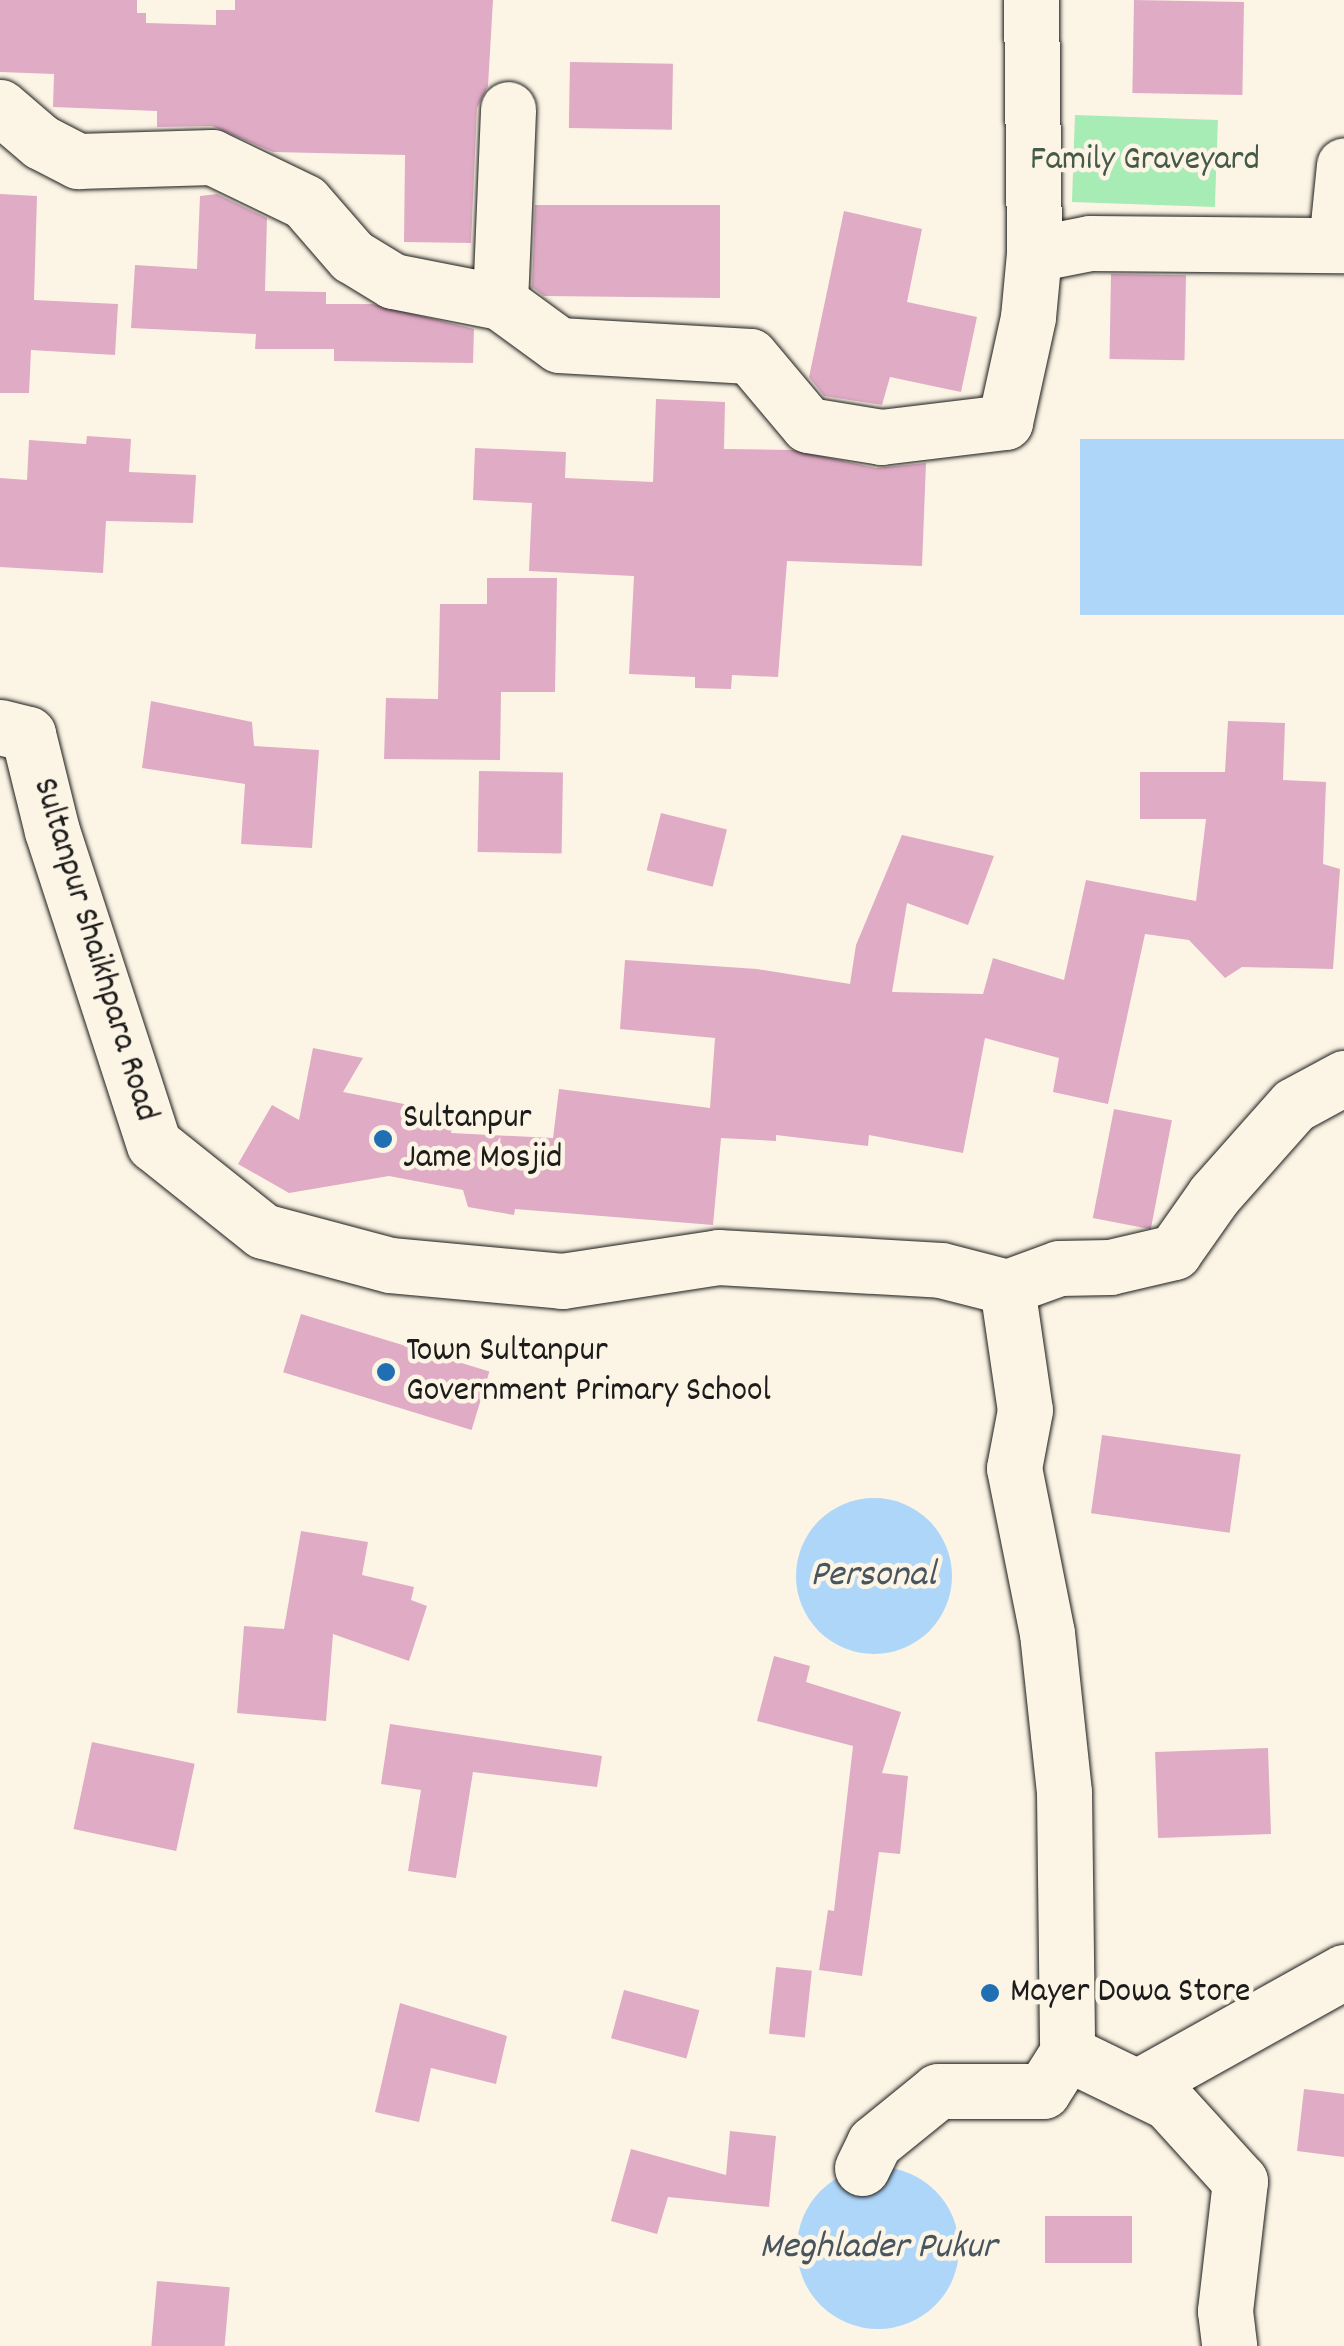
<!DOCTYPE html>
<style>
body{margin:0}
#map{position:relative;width:1344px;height:2346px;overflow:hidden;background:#fcf5e5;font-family:Dekko,sans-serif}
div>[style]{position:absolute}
.green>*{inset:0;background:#a7ebb5;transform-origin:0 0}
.water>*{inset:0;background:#add6f8;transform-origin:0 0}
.round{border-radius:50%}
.building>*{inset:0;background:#e0abc5;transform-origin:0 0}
.roads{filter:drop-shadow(0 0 2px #1c1c1c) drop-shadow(0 0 2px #1c1c1c)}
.secondary>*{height:55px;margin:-27.5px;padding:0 27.5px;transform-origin:27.5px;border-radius:27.5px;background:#fcf5e5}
.dots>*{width:28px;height:28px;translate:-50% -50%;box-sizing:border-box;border:5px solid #fcf5e5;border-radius:50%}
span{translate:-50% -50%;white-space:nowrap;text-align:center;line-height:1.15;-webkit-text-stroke:9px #fcf5e5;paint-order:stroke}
.park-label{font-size:35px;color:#465a4a}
.street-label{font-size:35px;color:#1c1c1c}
.poi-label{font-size:35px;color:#1c1c1c}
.left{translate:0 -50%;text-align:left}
.water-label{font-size:38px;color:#48545e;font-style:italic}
</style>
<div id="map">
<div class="green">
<div style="left:1075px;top:115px;width:143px;height:87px;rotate:2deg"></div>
</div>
<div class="water">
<div style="left:1344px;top:439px;width:176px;height:264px;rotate:90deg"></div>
<div class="round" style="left:796px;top:1498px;width:156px;height:156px"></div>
<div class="round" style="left:797px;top:2167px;width:162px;height:162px"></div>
</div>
<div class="building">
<div style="clip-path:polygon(0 0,137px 0,137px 13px,146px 13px,146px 23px,216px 25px,216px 10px,235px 10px,235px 0,493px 0,488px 86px,477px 108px,471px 243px,404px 242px,405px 155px,273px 152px,212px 126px,157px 127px,157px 111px,53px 107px,54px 74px,0 72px)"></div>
<div style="left:1134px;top:0;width:110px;height:93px;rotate:1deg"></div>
<div style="left:570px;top:62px;width:103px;height:66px;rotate:1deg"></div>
<div style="clip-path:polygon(0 194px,37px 196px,34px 300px,118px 304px,115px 355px,31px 350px,29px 393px,0 393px)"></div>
<div style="clip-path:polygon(217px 194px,267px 218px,265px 291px,326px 292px,326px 304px,372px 304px,474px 329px,473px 363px,334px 361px,334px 349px,255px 349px,256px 334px,131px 328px,135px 265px,197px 269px,200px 196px)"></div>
<div style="clip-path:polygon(535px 205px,720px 205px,720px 298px,544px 296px,532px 287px)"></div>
<div style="clip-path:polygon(844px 211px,922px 229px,907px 302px,977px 317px,961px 392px,890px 377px,882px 405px,824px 396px,809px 377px)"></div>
<div style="left:1111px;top:274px;width:75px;height:85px;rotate:1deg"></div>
<div style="clip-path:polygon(656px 399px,725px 402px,724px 449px,793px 450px,876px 468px,926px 463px,922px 566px,787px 561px,778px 677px,732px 675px,731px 689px,695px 688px,695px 677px,629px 674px,634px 576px,529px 571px,532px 503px,473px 500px,475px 448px,566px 452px,565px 478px,653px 482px)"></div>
<div style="clip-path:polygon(87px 436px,131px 439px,129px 472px,196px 475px,193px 523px,106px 521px,103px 573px,0 567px,0 478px,27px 480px,29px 440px,86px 444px)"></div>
<div style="clip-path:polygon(487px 578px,557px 578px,555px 692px,501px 692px,500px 760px,384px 759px,386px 698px,438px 699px,440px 604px,487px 604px)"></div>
<div style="clip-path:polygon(151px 701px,252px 722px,254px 746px,319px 750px,312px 848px,241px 844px,245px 784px,142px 768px)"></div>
<div style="clip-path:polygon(1228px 721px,1285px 723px,1283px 780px,1326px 782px,1323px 864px,1340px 869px,1333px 969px,1242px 967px,1225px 978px,1189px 940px,1145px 934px,1108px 1104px,1053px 1092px,1059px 1058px,985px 1038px,963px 1153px,869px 1135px,868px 1146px,776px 1135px,776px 1141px,721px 1138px,713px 1225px,515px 1209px,514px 1215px,468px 1207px,463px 1190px,389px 1176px,289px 1193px,238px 1164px,272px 1105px,299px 1120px,313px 1048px,363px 1058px,343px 1092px,455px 1114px,451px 1133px,553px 1138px,559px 1089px,710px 1108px,715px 1038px,620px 1029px,625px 960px,757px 969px,850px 984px,856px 945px,902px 835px,994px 856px,968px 925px,907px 903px,892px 992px,983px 994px,993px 958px,1064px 980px,1086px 880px,1196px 901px,1206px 819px,1140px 819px,1140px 772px,1225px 772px)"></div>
<div style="left:479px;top:771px;width:84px;height:81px;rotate:1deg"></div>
<div style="left:661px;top:813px;width:68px;height:59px;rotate:14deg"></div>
<div style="left:1114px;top:1109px;width:59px;height:111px;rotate:11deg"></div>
<div style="left:301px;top:1314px;width:197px;height:61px;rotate:17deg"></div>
<div style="left:1102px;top:1435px;width:140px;height:79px;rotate:8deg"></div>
<div style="clip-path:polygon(301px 1531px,368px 1542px,362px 1575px,414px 1587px,411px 1600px,427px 1606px,409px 1661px,333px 1634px,326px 1721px,237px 1713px,244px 1626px,284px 1629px)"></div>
<div style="clip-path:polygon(774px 1656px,810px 1666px,806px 1682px,901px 1712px,882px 1773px,908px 1776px,900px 1854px,879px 1852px,862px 1976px,819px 1970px,828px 1910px,834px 1911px,853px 1746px,757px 1721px)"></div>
<div style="clip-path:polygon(390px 1724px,602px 1756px,597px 1787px,473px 1772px,456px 1878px,408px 1871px,421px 1790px,381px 1784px)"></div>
<div style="left:92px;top:1742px;width:105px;height:89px;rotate:12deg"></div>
<div style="left:1268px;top:1748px;width:86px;height:113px;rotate:88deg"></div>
<div style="left:776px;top:1967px;width:36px;height:67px;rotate:6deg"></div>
<div style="left:624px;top:1990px;width:78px;height:50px;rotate:15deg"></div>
<div style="clip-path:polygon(400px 2003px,507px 2036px,496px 2084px,431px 2068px,419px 2122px,375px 2112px)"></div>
<div style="clip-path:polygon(1304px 2089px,1344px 2094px,1344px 2157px,1297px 2151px)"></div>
<div style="clip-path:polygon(730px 2131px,776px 2136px,769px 2207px,668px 2197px,657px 2234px,611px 2221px,631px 2149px,726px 2175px)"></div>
<div style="left:1045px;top:2216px;width:87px;height:47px"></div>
<div style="left:157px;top:2281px;width:73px;height:65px;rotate:5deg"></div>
</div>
<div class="roads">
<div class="secondary">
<div style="left:1031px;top:0;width:254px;rotate:89.3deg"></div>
<div style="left:0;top:107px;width:54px;rotate:40.5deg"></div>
<div style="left:41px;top:142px;width:42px;rotate:27.2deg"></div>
<div style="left:78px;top:161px;width:134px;rotate:-1.7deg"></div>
<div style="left:212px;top:157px;width:103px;rotate:25.8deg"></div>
<div style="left:305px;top:202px;width:72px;rotate:49deg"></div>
<div style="left:352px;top:256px;width:48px;rotate:31.4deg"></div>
<div style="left:393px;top:281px;width:109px;rotate:11.1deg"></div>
<div style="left:500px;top:302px;width:73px;rotate:36.1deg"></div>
<div style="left:559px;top:345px;width:191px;rotate:3.3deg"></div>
<div style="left:750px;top:356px;width:90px;rotate:50deg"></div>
<div style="left:808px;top:425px;width:74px;rotate:9.3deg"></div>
<div style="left:881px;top:437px;width:125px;rotate:-6.9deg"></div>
<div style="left:1005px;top:422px;width:107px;rotate:-77.6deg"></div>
<div style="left:1028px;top:317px;width:63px;rotate:-84.6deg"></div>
<div style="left:1034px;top:254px;width:57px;rotate:-11.1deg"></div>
<div style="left:1090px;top:243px;width:254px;rotate:0.5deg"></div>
<div style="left:1336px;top:244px;width:79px;rotate:-84.2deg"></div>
<div style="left:500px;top:302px;width:193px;rotate:-87.6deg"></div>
<div style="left:0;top:727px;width:29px;rotate:14deg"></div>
<div style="left:28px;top:734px;width:100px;rotate:76.1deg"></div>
<div style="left:52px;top:831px;width:329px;rotate:72deg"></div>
<div style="left:154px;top:1144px;width:139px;rotate:38.6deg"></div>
<div style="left:263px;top:1231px;width:131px;rotate:15deg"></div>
<div style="left:390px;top:1265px;width:173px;rotate:5.3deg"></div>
<div style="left:562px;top:1281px;width:158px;rotate:-8.7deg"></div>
<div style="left:718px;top:1257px;width:223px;rotate:3.3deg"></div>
<div style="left:941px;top:1270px;width:68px;rotate:14.4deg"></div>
<div style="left:1007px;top:1287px;width:124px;rotate:81.7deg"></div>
<div style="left:1025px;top:1410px;width:59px;rotate:100.7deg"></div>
<div style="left:1014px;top:1468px;width:168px;rotate:78.7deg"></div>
<div style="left:1047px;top:1633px;width:161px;rotate:83.9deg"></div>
<div style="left:1064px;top:1793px;width:260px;rotate:89.3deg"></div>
<div style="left:1067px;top:2053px;width:112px;rotate:25.9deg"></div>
<div style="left:1168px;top:2102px;width:107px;rotate:47.7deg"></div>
<div style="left:1240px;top:2181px;width:131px;rotate:96.6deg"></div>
<div style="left:1225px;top:2311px;width:35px;rotate:83deg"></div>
<div style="left:1007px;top:1287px;width:55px;rotate:-20.1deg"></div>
<div style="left:1059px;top:1268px;width:51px;rotate:-1.1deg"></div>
<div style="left:1110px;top:1267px;width:66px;rotate:-13.2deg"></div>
<div style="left:1174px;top:1252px;width:70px;rotate:-54.9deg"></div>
<div style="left:1214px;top:1195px;width:120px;rotate:-48.4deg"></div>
<div style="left:1294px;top:1105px;width:57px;rotate:-28.4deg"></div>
<div style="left:1137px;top:2087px;width:237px;rotate:-29.1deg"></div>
<div style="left:862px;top:2168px;width:28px;rotate:-64deg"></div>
<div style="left:874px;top:2143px;width:82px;rotate:-39.1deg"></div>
<div style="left:938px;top:2091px;width:105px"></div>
<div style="left:1043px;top:2091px;width:45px;rotate:-57.7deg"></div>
</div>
</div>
<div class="dots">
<div style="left:383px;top:1139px;background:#1f6fb2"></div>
<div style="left:386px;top:1372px;background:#1f6fb2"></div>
<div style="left:990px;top:1993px;background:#1f6fb2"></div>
</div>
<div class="park-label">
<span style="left:1145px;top:161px">Family Graveyard</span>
</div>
<div class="street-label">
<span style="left:94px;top:950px;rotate:73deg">Sultanpur Shaikhpara Road</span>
</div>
<div class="poi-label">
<span class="left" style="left:403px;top:1139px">Sultanpur<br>Jame Mosjid</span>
<span class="left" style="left:406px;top:1372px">Town Sultanpur<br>Government Primary School</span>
<span class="left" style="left:1010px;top:1993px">Mayer Dowa Store</span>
</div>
<div class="water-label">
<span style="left:873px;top:1577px">Personal</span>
<span style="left:878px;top:2249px">Meghlader Pukur</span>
</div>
</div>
